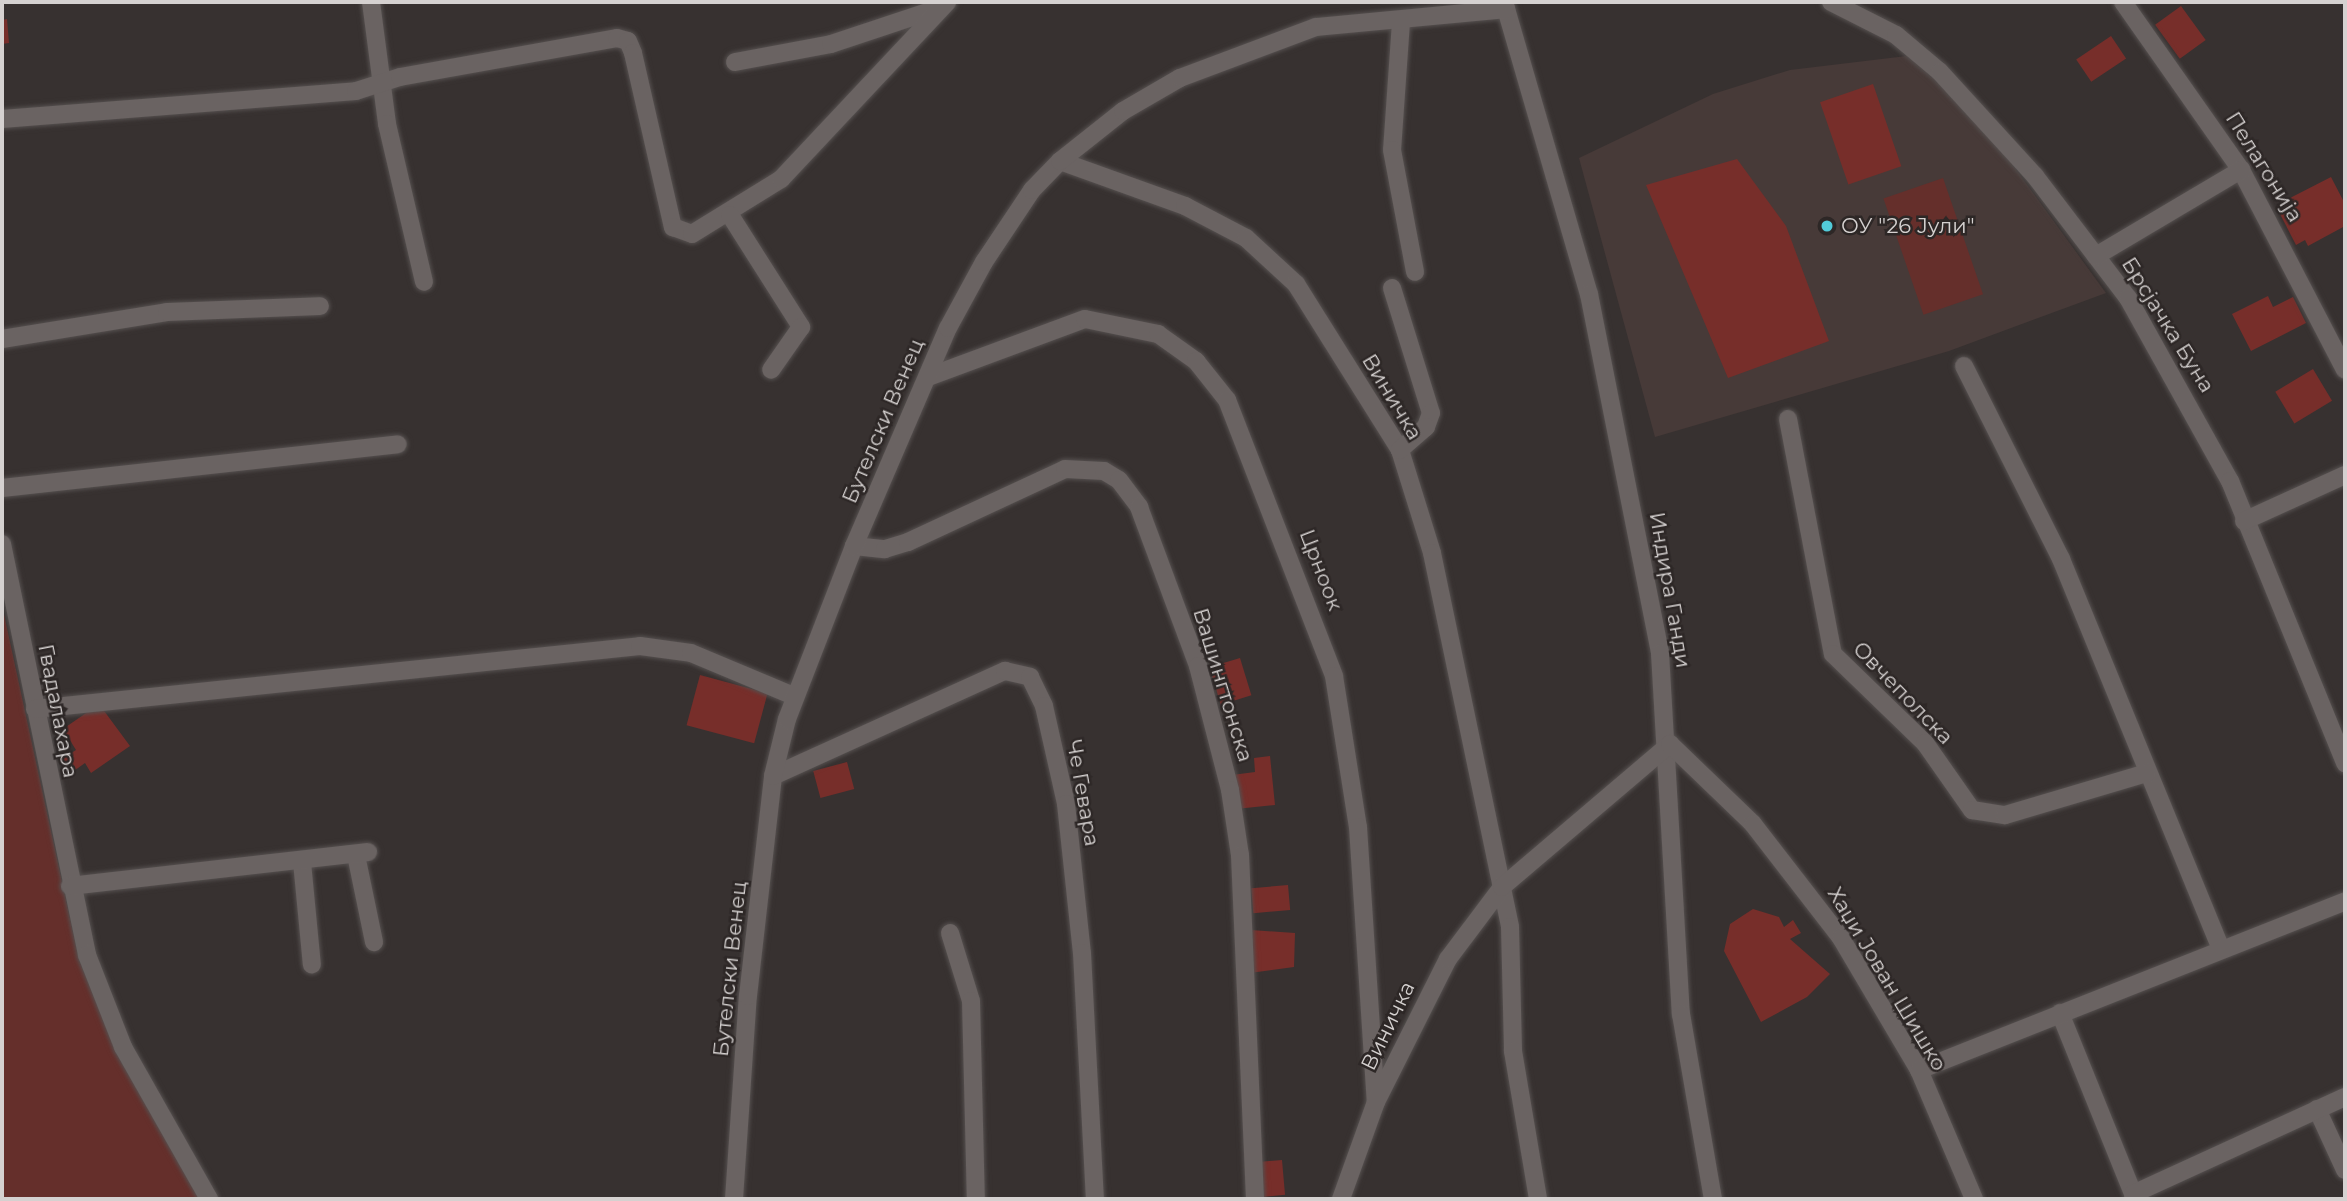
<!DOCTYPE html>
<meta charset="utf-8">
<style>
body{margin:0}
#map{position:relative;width:2347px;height:1201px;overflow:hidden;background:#373130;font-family:Montserrat,sans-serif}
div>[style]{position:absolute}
.built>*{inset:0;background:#473a38}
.green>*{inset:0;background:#652f2b;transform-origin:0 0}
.building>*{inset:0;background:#772e2a;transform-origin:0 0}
.roads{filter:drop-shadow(0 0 2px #55504f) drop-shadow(0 0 2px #55504f)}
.minor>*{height:18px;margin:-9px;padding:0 9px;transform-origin:9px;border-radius:9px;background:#6a6362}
.dots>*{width:19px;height:19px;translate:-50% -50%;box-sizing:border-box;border:4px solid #2d2726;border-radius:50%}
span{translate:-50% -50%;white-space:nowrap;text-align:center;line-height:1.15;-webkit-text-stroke:5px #2d2726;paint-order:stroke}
.street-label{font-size:21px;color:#d5d1d0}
.poi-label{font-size:21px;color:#d5d1d0}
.left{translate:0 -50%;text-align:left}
.frame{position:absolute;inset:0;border:4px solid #d5d1d0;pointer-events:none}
</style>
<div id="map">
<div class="built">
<div style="clip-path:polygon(1915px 55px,2001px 149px,2106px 293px,1949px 351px,1655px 437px,1579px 158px,1713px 94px,1790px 70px)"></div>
</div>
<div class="green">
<div style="left:1943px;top:178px;width:123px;height:63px;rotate:71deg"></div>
<div style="clip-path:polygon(2px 605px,79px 960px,120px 1060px,203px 1199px,2px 1199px)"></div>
</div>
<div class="building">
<div style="left:2181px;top:6px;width:42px;height:32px;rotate:54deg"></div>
<div style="clip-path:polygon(7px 19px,9px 43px,2px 44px,2px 20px)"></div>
<div style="left:2111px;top:36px;width:27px;height:42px;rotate:56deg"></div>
<div style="left:1873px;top:84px;width:87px;height:56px;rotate:71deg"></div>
<div style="clip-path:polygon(1737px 159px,1786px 226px,1829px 341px,1728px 378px,1646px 185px)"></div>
<div style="clip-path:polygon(2331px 177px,2345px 204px,2345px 226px,2308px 246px,2305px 240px,2296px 245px,2280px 214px,2294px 206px,2290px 198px)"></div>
<div style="clip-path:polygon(2268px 296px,2273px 307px,2293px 297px,2306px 323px,2251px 351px,2232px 314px)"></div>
<div style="left:2313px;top:369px;width:37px;height:44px;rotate:59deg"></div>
<div style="left:1240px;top:658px;width:39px;height:32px;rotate:73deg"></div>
<div style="left:700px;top:675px;width:70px;height:52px;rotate:15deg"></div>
<div style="clip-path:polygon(99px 704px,130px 746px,91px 773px,85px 763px,71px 773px,62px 759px,76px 750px,63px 729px)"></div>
<div style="clip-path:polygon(1270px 756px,1275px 805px,1236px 809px,1232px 775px,1255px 772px,1254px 758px)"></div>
<div style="left:847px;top:762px;width:28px;height:35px;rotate:75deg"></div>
<div style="left:1288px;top:885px;width:25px;height:37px;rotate:85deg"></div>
<div style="clip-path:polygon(1753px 909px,1779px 917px,1784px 927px,1793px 920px,1801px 933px,1790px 939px,1830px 974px,1807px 997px,1761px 1022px,1724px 951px,1730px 924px)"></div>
<div style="clip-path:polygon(1251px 930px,1295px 933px,1294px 967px,1250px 973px)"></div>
<div style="left:1282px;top:1160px;width:35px;height:21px;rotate:85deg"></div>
</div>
<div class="roads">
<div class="minor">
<div style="left:371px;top:2px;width:123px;rotate:82.5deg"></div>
<div style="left:387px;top:124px;width:162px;rotate:76.8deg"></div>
<div style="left:1504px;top:2px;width:304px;rotate:73.8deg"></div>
<div style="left:1589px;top:294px;width:366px;rotate:78.8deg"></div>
<div style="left:1660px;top:653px;width:362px;rotate:86.7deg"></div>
<div style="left:1681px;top:1014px;width:188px;rotate:80.2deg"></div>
<div style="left:1831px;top:2px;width:73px;rotate:26.9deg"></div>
<div style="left:1896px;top:35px;width:57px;rotate:40.1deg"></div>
<div style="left:1940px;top:72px;width:141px;rotate:47.6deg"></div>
<div style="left:2035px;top:176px;width:153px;rotate:52.7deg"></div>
<div style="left:2128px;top:298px;width:210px;rotate:60.9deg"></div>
<div style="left:2230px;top:481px;width:305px;rotate:67.8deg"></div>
<div style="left:2123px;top:2px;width:205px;rotate:54.9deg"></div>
<div style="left:2241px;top:170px;width:225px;rotate:62.5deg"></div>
<div style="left:1401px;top:22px;width:128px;rotate:94deg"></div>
<div style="left:1392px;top:150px;width:124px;rotate:79.3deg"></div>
<div style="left:735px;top:62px;width:98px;rotate:-10.6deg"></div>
<div style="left:831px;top:44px;width:111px;rotate:-18.4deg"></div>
<div style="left:2px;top:119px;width:355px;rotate:-4.5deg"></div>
<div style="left:356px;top:91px;width:46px;rotate:-17.7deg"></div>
<div style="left:400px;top:77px;width:220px;rotate:-10.2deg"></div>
<div style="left:617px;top:38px;width:11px;rotate:15deg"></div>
<div style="left:628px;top:41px;width:13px;rotate:67deg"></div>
<div style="left:633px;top:53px;width:179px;rotate:77.1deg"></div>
<div style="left:673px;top:227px;width:20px;rotate:20deg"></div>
<div style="left:692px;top:234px;width:105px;rotate:-31.7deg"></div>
<div style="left:781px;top:179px;width:243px;rotate:-46.8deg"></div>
<div style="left:1060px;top:161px;width:133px;rotate:19.8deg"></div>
<div style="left:1185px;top:206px;width:69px;rotate:27.7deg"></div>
<div style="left:1246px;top:238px;width:68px;rotate:42.6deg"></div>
<div style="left:1296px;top:284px;width:196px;rotate:57.9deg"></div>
<div style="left:1400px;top:450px;width:108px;rotate:72.7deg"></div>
<div style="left:1432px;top:553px;width:382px;rotate:78.2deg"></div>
<div style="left:1510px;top:927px;width:124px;rotate:88.6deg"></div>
<div style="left:1513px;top:1051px;width:150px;rotate:80.4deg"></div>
<div style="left:730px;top:215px;width:133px;rotate:57.6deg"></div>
<div style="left:801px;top:327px;width:52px;rotate:124.9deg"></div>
<div style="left:2096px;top:256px;width:169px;rotate:-30.7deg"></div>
<div style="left:1392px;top:288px;width:131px;rotate:72.7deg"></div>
<div style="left:1431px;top:413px;width:15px;rotate:110deg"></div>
<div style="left:1426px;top:427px;width:35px;rotate:139deg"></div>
<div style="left:2px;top:339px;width:167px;rotate:-9.3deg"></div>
<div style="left:167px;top:312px;width:153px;rotate:-2.2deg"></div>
<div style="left:1964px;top:366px;width:216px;rotate:63.3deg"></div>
<div style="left:2061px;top:559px;width:422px;rotate:67.7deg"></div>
<div style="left:928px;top:377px;width:167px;rotate:-20.3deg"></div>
<div style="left:1085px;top:319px;width:75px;rotate:11.6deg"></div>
<div style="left:1158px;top:334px;width:47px;rotate:35.4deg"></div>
<div style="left:1196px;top:361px;width:50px;rotate:51.5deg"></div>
<div style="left:1227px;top:400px;width:296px;rotate:68.8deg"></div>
<div style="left:1334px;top:676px;width:153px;rotate:81deg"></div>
<div style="left:1358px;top:827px;width:276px;rotate:86.3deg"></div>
<div style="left:1788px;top:419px;width:239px;rotate:79.2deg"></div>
<div style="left:1833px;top:654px;width:128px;rotate:44.1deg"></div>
<div style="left:1925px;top:743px;width:82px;rotate:55deg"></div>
<div style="left:1972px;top:810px;width:33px;rotate:9deg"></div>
<div style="left:2005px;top:815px;width:148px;rotate:-16.5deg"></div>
<div style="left:2px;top:488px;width:398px;rotate:-6.3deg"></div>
<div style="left:2244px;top:521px;width:111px;rotate:-24.5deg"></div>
<div style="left:2px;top:544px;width:420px;rotate:78.3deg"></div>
<div style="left:87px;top:955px;width:99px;rotate:68.6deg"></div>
<div style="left:123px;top:1047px;width:175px;rotate:60.5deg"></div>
<div style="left:854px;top:546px;width:31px;rotate:6deg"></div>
<div style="left:885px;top:549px;width:24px;rotate:-17deg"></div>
<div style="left:908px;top:542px;width:173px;rotate:-24.9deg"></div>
<div style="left:1065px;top:469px;width:39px;rotate:3deg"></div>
<div style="left:1104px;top:471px;width:17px;rotate:31deg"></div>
<div style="left:1119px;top:480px;width:34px;rotate:53deg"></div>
<div style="left:1139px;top:507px;width:170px;rotate:69.6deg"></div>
<div style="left:1198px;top:666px;width:128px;rotate:75.5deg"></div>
<div style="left:1230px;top:790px;width:66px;rotate:81.3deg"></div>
<div style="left:1240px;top:855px;width:344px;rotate:87.5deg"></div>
<div style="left:35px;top:709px;width:608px;rotate:-5.94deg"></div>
<div style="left:640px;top:646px;width:51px;rotate:7.8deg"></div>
<div style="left:691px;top:653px;width:112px;rotate:22.7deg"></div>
<div style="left:773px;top:776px;width:255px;rotate:-24.4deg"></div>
<div style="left:1005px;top:671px;width:26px;rotate:13deg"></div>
<div style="left:1030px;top:677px;width:32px;rotate:64deg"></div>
<div style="left:1044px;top:706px;width:100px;rotate:77.3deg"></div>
<div style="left:1066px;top:804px;width:150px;rotate:83.9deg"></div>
<div style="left:1082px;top:953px;width:246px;rotate:87deg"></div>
<div style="left:356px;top:855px;width:89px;rotate:78.3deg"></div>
<div style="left:302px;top:862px;width:103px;rotate:84.5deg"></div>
<div style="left:70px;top:886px;width:300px;rotate:-6.5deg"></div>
<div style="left:950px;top:933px;width:71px;rotate:72.8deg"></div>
<div style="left:971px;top:1001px;width:198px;rotate:88.6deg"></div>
<div style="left:2060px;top:1013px;width:201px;rotate:68deg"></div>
<div style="left:1919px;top:1070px;width:458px;rotate:-21.6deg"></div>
<div style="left:2317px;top:1109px;width:67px;rotate:65.3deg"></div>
<div style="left:2133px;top:1194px;width:233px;rotate:-24.6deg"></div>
<div style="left:734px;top:1199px;width:203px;rotate:-86.1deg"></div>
<div style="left:748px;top:996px;width:221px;rotate:-83.5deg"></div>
<div style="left:773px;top:776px;width:59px;rotate:-76.2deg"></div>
<div style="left:787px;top:719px;width:186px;rotate:-68.8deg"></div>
<div style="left:854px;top:546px;width:237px;rotate:-66.7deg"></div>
<div style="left:948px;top:328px;width:75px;rotate:-61.4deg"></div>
<div style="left:984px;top:262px;width:87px;rotate:-56.3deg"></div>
<div style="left:1032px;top:190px;width:40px;rotate:-46deg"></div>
<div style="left:1060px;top:161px;width:80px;rotate:-38.4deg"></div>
<div style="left:1123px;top:111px;width:66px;rotate:-30.1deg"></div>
<div style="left:1180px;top:78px;width:145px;rotate:-20.6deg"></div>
<div style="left:1316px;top:27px;width:191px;rotate:-5.4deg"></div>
<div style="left:1341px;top:1199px;width:103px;rotate:-70.2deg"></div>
<div style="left:1376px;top:1102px;width:160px;rotate:-63.3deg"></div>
<div style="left:1448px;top:959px;width:90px;rotate:-53.1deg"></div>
<div style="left:1502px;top:887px;width:221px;rotate:-40.4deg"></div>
<div style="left:1670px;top:744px;width:115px;rotate:43.9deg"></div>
<div style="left:1753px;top:824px;width:144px;rotate:52.3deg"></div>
<div style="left:1841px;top:938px;width:153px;rotate:59.4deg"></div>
<div style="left:1919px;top:1070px;width:140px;rotate:66.9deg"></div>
</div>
</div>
<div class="dots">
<div style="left:1827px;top:226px;background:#52cbd9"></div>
</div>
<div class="street-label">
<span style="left:2264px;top:167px;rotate:58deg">Пелагонија</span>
<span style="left:2168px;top:325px;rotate:58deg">Брсјачка Буна</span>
<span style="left:1392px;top:397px;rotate:59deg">Виничка</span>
<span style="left:883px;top:421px;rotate:-67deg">Бутелски Венец</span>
<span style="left:1321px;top:570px;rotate:69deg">Црноок</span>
<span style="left:1670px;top:590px;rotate:80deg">Индира Ганди</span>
<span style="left:1223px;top:685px;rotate:73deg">Вашингтонска</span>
<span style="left:1903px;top:693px;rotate:46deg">Овчеполска</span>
<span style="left:58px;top:711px;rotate:79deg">Гвадалахара</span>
<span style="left:1083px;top:793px;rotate:80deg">Че Гевара</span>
<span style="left:730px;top:969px;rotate:-84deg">Бутелски Венец</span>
<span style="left:1887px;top:979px;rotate:59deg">Хаџи Јован Шишко</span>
<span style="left:1388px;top:1026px;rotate:-64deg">Виничка</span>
</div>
<div class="poi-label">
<span class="left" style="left:1841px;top:226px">ОУ "26 Јули"</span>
</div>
<div class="frame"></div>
</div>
